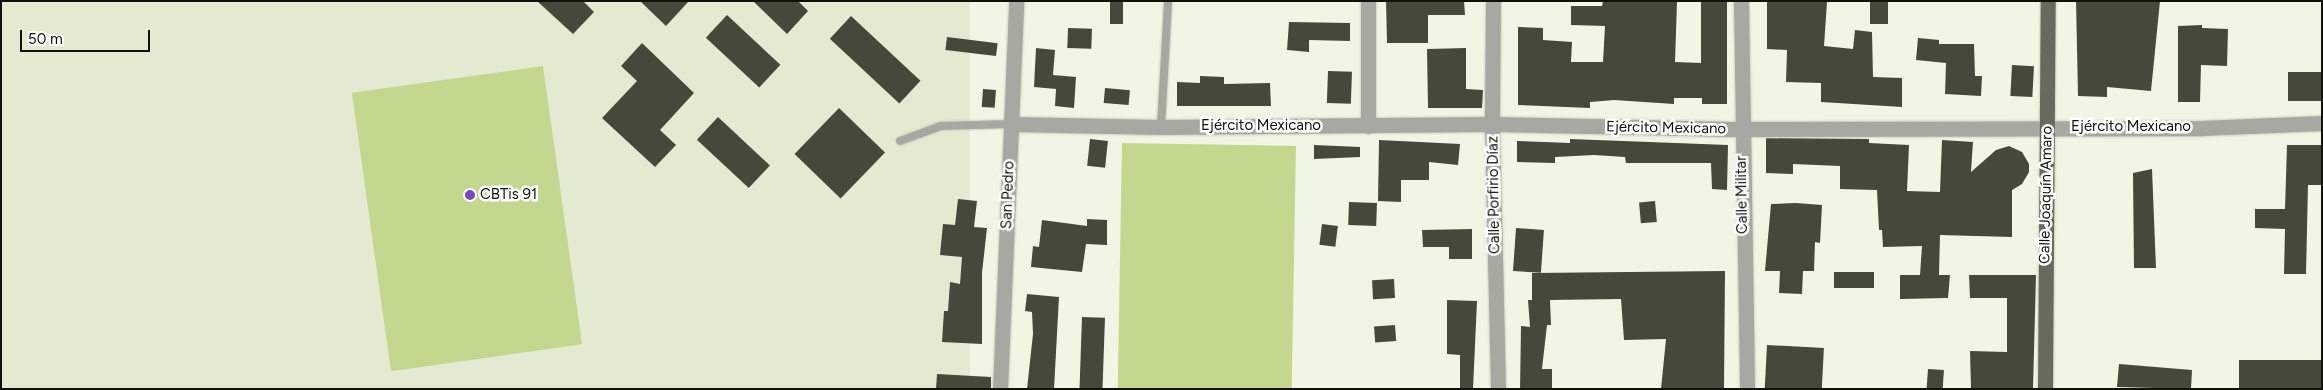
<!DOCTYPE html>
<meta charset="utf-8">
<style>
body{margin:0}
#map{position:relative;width:2323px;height:390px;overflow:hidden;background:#f1f6e4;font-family:Figtree,sans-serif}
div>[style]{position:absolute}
.built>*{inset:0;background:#e3ead1;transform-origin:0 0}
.green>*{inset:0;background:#c4d78f;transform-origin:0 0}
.building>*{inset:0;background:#45493b;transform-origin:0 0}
.roads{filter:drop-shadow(0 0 1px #cdd1c1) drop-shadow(0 0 1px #cdd1c1)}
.service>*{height:8px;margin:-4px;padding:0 4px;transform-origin:4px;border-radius:4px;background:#a6a8a1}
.minor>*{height:15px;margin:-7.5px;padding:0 7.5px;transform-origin:7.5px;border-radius:7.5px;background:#a6a8a1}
.primary>*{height:15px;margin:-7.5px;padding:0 7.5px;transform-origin:7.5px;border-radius:7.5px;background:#676b5e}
.dots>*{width:14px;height:14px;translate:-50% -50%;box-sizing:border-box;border:2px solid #fff;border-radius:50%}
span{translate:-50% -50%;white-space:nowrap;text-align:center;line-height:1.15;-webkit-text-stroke:5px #fff;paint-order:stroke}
.street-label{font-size:15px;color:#0f110b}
.poi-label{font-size:15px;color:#0f110b}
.left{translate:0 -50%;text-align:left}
.frame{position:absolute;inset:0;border:2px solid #0f110b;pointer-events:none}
.scale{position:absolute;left:20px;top:30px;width:130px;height:22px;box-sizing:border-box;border:2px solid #0f110b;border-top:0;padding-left:6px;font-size:15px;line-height:18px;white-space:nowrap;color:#0f110b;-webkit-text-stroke:4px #fff;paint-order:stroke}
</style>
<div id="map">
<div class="built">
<div style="left:1px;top:1px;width:969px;height:388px"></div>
</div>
<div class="green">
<div style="left:543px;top:66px;width:281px;height:193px;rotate:82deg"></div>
<div style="left:1122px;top:143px;width:174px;height:246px;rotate:1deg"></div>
</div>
<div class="building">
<div style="clip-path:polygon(537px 1px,583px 1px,594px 12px,573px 34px)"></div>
<div style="clip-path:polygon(640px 1px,689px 1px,666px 26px)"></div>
<div style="clip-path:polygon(753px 1px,798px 1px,808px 11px,787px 34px)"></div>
<div style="left:1110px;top:1px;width:13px;height:23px"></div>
<div style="clip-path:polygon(1386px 1px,1464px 1px,1465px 15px,1428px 15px,1428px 43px,1387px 43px)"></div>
<div style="clip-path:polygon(1603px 1px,1677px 2px,1675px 62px,1701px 63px,1701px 1px,1727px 1px,1727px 104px,1702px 104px,1702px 98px,1674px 98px,1674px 104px,1614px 100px,1590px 102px,1590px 108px,1518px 105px,1518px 27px,1543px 28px,1543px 40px,1572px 42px,1571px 62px,1603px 62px,1605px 26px,1571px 25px,1571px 6px,1602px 6px)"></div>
<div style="clip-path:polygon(1813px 1px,1827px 2px,1824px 46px,1853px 49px,1855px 30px,1872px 32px,1873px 77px,1902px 78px,1902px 107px,1821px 102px,1821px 83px,1786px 82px,1787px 50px,1767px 49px,1767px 2px)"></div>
<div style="left:1888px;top:1px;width:23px;height:18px;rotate:90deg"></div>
<div style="clip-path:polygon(2076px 1px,2160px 1px,2151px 91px,2107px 87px,2107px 97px,2078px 96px)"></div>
<div style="left:727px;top:15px;width:73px;height:31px;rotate:43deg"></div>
<div style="left:851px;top:16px;width:95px;height:31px;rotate:43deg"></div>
<div style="clip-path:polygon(1289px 22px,1350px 23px,1350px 41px,1309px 40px,1309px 52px,1287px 50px)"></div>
<div style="clip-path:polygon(2202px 25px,2202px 28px,2228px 29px,2227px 66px,2201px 65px,2200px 102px,2178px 102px,2178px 26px)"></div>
<div style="left:1068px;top:28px;width:24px;height:20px;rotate:2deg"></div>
<div style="left:947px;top:37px;width:51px;height:13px;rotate:7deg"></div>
<div style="clip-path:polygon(1918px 38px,1939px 40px,1939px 44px,1974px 44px,1975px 76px,1982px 76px,1981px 96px,1945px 94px,1946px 63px,1916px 60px)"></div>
<div style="clip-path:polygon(642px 43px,694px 93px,660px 130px,676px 145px,655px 167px,602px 118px,637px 81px,621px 66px)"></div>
<div style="clip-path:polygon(1036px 48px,1055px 50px,1053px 75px,1076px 77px,1074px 108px,1055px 106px,1056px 89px,1034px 87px)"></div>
<div style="clip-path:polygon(1466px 48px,1466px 89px,1483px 90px,1482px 108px,1428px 108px,1427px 49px)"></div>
<div style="left:2012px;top:65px;width:22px;height:31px;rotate:3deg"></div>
<div style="left:1328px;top:71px;width:24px;height:32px;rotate:2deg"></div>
<div style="left:2288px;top:72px;width:34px;height:29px"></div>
<div style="clip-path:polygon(1200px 76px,1224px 77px,1224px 84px,1270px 83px,1271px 106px,1177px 106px,1177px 82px,1200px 83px)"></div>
<div style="left:1105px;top:88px;width:25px;height:15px;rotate:5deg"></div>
<div style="left:983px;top:89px;width:13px;height:18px;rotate:4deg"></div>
<div style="left:839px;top:108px;width:64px;height:64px;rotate:44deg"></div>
<div style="left:718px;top:117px;width:71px;height:31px;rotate:43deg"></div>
<div style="clip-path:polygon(1766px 138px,1869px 139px,1869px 143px,1909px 145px,1907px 191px,1940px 192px,1942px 140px,1973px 142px,1971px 172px,1996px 150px,2009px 146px,2022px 152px,2029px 164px,2029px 172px,2022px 184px,2012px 190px,2012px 237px,1940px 235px,1939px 275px,1950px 275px,1948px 298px,1900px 299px,1900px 275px,1920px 275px,1922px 246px,1883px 247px,1882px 230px,1879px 230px,1877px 190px,1840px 189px,1840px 166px,1793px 164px,1793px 174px,1766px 173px)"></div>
<div style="left:1090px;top:139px;width:18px;height:27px;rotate:6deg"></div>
<div style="clip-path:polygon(1570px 139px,1728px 145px,1727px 190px,1712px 189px,1711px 163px,1626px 163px,1625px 157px,1594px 155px,1555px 157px,1555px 163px,1517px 162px,1517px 141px,1570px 143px)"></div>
<div style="clip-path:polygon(1379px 140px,1460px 144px,1458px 165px,1429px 162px,1429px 180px,1401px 180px,1401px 202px,1378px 201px)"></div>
<div style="clip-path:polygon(1314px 145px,1360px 147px,1360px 157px,1314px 159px)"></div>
<div style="clip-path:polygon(2287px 145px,2322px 145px,2322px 185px,2308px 185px,2306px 274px,2284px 274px,2285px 229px,2255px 228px,2255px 209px,2285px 209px)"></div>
<div style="clip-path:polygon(2152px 169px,2156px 268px,2134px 268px,2133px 173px)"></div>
<div style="clip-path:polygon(958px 199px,977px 201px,974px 227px,987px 228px,982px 273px,982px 344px,942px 342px,944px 311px,948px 311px,950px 282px,960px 284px,962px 257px,940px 255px,943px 224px,955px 225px)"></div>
<div style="left:1655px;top:201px;width:21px;height:16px;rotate:85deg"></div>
<div style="left:1349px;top:202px;width:28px;height:23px;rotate:2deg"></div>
<div style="clip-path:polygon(1796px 203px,1822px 205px,1820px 243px,1815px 242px,1814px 271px,1803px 271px,1802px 294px,1779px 293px,1780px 271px,1765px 271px,1771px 204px)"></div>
<div style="clip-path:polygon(1087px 219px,1107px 220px,1107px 245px,1086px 244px,1082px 272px,1031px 267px,1033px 246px,1039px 247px,1042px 220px,1087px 226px)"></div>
<div style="left:1322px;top:224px;width:16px;height:21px;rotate:7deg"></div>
<div style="left:1516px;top:228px;width:28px;height:43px;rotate:4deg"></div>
<div style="clip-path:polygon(1472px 229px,1472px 259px,1449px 259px,1449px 247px,1423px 247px,1422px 230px)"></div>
<div style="clip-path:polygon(1725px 271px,1724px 389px,1661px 389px,1666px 339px,1624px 340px,1621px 299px,1550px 300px,1551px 325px,1547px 325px,1542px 369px,1552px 369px,1552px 389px,1520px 389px,1521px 326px,1530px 327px,1528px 300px,1532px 300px,1532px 273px)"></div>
<div style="left:1874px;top:272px;width:16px;height:40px;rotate:90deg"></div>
<div style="clip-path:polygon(1969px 275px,2036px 275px,2033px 389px,1971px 389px,1970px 351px,2007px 352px,2007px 298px,1970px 298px)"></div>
<div style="left:1394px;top:279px;width:19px;height:22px;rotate:87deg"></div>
<div style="clip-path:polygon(1027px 294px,1059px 297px,1054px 389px,1027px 389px,1033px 334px,1032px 312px,1025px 311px)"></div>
<div style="clip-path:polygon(1447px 300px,1477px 301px,1473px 389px,1460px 389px,1460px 355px,1447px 354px)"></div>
<div style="left:1082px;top:317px;width:23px;height:72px;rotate:2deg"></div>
<div style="left:1395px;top:325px;width:16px;height:21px;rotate:86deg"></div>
<div style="left:1767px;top:345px;width:57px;height:44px;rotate:3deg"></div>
<div style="left:2239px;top:360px;width:83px;height:29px"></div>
<div style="clip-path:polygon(2119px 364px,2192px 370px,2191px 389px,2117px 387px)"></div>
<div style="left:1928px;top:369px;width:16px;height:20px;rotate:4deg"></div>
<div style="clip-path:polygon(937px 374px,991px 377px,991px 389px,936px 389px)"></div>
</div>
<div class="roads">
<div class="service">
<div style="left:1161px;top:127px;width:126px;rotate:-86.8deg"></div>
<div style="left:900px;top:141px;width:44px;rotate:-20.1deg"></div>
<div style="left:941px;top:126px;width:70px;rotate:-1.6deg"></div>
</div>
<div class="minor">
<div style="left:1368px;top:1px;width:125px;rotate:90deg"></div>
<div style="left:1493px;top:1px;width:123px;rotate:90.5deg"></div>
<div style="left:1492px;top:124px;width:265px;rotate:88.7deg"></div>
<div style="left:1741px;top:1px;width:388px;rotate:89.1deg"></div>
<div style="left:1011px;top:124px;width:150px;rotate:1.1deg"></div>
<div style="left:1161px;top:127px;width:331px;rotate:-0.5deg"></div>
<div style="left:1492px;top:124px;width:249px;rotate:1.2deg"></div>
<div style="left:1741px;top:129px;width:460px;rotate:-0.1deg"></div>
<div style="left:2201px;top:128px;width:121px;rotate:-2.4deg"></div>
<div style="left:1000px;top:389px;width:388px;rotate:-87.6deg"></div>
</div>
<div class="primary">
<div style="left:2045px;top:389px;width:388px;rotate:-89.6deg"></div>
</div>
</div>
<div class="dots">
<div style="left:470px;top:195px;background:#7b48bf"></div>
</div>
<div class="street-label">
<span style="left:1261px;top:126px">Ejército Mexicano</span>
<span style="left:2131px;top:127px">Ejército Mexicano</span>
<span style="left:1666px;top:128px;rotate:1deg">Ejército Mexicano</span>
<span style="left:1008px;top:195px;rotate:-88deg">San Pedro</span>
<span style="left:1494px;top:195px;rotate:-91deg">Calle Porfirio Díaz</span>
<span style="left:1742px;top:195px;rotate:-91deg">Calle Militar</span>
<span style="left:2046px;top:195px;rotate:-89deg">Calle Joaquín Amaro</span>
</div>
<div class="poi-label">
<span class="left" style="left:480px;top:195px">CBTis 91</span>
</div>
<div class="frame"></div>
<div class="scale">50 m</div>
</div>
